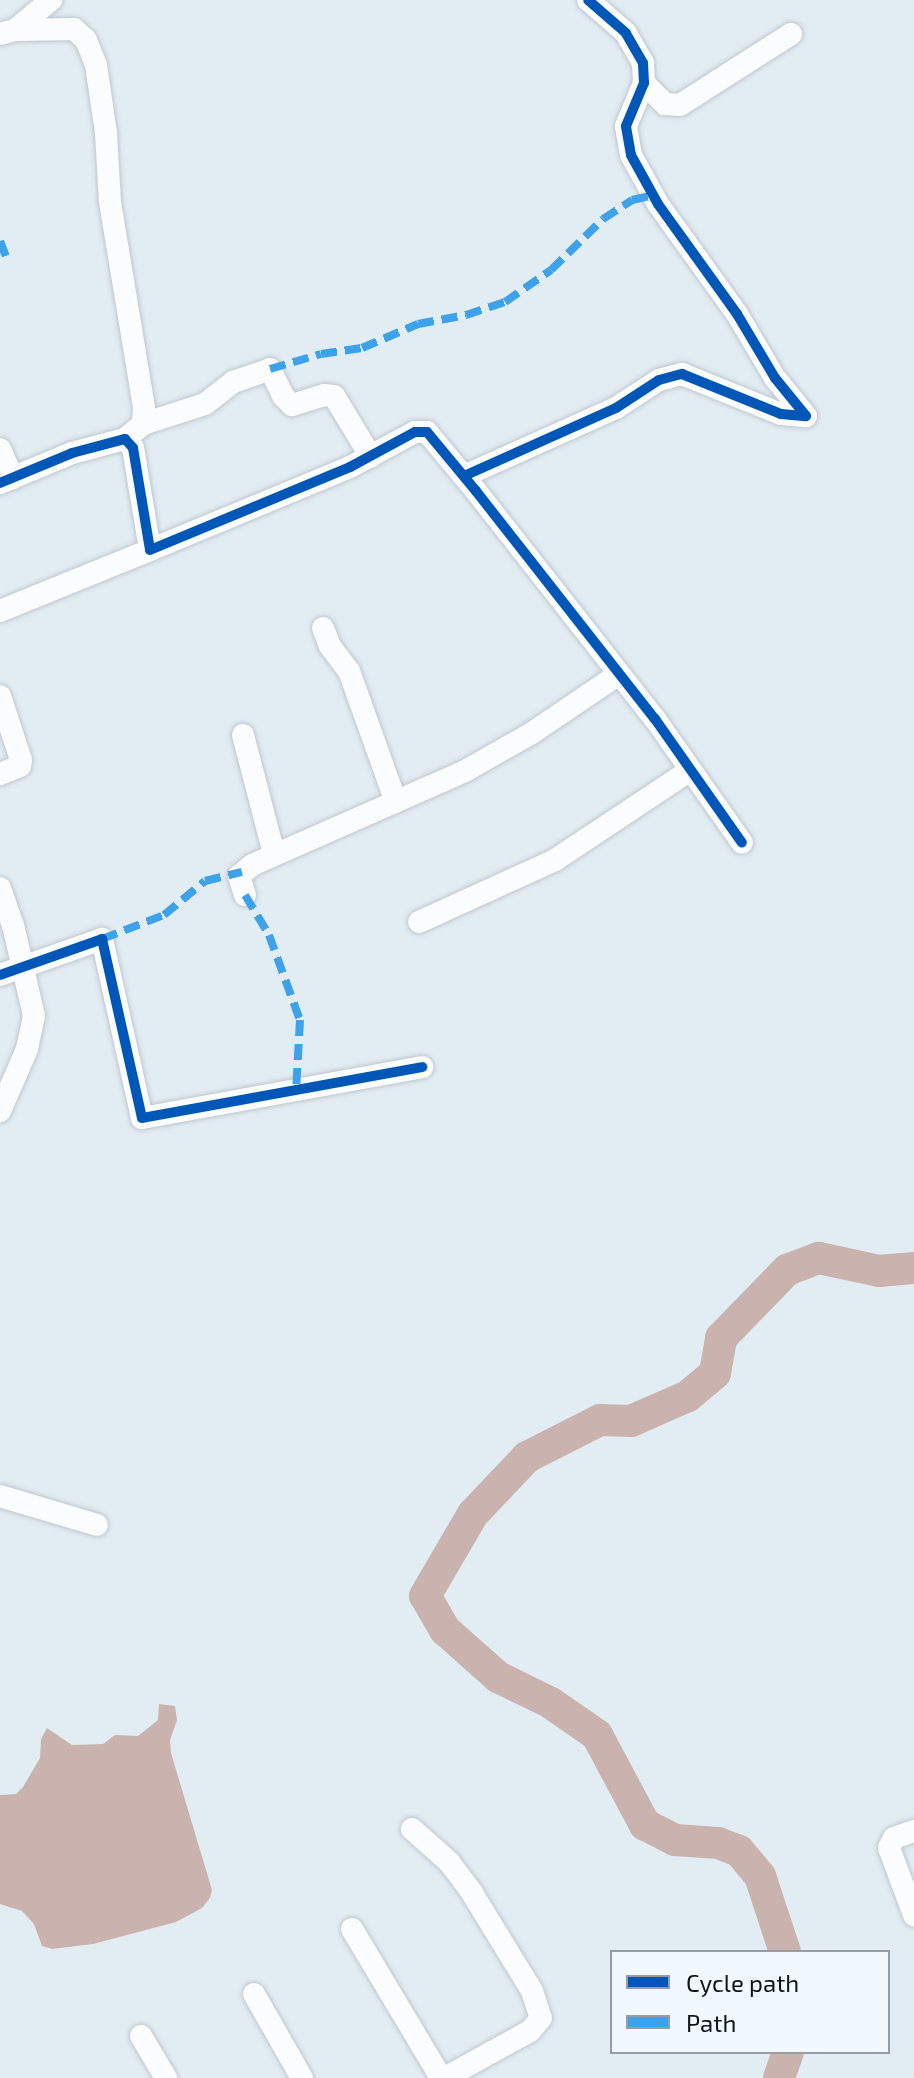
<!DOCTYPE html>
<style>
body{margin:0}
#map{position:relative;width:914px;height:2078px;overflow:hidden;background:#e2ecf3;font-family:"Exo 2",sans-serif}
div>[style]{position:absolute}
.water>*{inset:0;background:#cab3ae}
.river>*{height:32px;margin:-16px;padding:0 16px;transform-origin:16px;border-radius:16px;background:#cab3ae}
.roads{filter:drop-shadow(0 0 2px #c0c8cd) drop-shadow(0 0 2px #c0c8cd)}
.minor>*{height:22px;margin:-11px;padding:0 11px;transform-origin:11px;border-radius:11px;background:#fbfcfd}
.quiet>*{height:8px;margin-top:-4px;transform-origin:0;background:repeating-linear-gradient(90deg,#3da2ea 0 16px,transparent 0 24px)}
.cycleway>*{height:10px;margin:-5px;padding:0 5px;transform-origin:5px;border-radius:5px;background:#0057b8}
span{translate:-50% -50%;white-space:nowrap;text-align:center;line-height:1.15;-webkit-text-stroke:6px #f2f9fe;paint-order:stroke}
.legend{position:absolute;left:610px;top:1950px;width:280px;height:104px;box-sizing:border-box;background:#f2f9fe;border:2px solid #979da2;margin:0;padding:10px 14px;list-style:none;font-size:24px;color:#0e1419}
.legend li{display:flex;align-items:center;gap:16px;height:40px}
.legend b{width:40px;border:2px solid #979da2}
</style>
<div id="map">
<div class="water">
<div style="clip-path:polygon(159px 1704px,175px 1706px,177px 1720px,170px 1740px,171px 1753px,212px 1890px,210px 1898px,202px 1908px,176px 1922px,93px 1944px,52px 1949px,42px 1946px,34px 1924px,22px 1911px,0 1904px,0 1795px,16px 1794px,23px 1787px,40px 1758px,41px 1739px,47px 1728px,72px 1745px,103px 1744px,115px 1735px,138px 1736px,158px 1720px)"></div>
</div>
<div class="river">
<div style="left:785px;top:1952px;width:80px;rotate:-108.2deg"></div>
<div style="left:760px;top:1876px;width:33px;rotate:-130deg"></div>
<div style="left:739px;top:1851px;width:22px;rotate:-159deg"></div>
<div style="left:718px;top:1843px;width:43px;rotate:-176deg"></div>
<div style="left:675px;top:1840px;width:34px;rotate:-153deg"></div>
<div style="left:645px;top:1825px;width:102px;rotate:-118.1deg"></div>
<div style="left:597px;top:1735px;width:56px;rotate:-145.2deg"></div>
<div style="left:551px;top:1703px;width:59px;rotate:-153.9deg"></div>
<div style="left:498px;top:1677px;width:71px;rotate:-138.4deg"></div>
<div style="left:445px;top:1630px;width:39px;rotate:-120deg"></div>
<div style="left:425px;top:1596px;width:95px;rotate:-59.7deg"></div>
<div style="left:473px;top:1514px;width:79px;rotate:-46.5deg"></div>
<div style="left:527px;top:1457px;width:82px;rotate:-26.9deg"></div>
<div style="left:600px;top:1420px;width:31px;rotate:2deg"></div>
<div style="left:631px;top:1421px;width:62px;rotate:-23.7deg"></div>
<div style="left:688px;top:1396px;width:35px;rotate:-40deg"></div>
<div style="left:715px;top:1373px;width:36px;rotate:-80deg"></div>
<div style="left:721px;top:1338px;width:95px;rotate:-45.9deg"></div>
<div style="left:787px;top:1270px;width:34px;rotate:-21deg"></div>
<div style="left:819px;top:1258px;width:61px;rotate:12.2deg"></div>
<div style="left:879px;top:1271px;width:35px;rotate:-5deg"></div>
<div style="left:779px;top:2078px;width:28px;rotate:-71deg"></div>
</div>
<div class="roads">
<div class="minor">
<div style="left:15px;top:30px;width:59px;rotate:-1deg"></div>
<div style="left:74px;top:29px;width:16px;rotate:43deg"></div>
<div style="left:86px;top:40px;width:27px;rotate:68deg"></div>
<div style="left:96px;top:65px;width:69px;rotate:81.6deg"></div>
<div style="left:106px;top:133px;width:69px;rotate:86.7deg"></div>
<div style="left:110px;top:202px;width:209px;rotate:80.6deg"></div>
<div style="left:144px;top:408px;width:16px;rotate:94deg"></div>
<div style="left:143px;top:424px;width:23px;rotate:140deg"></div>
<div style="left:0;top:34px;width:16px;rotate:-15deg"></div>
<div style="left:15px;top:30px;width:47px;rotate:-39.8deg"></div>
<div style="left:644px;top:83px;width:30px;rotate:45deg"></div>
<div style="left:665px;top:104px;width:15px;rotate:4deg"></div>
<div style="left:680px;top:105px;width:132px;rotate:-32.6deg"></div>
<div style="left:143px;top:424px;width:65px;rotate:-17.9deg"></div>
<div style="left:205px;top:404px;width:36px;rotate:-38deg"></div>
<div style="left:233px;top:382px;width:39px;rotate:-19deg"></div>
<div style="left:270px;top:369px;width:30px;rotate:64deg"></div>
<div style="left:283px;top:396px;width:13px;rotate:45deg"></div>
<div style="left:292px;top:405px;width:34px;rotate:-17deg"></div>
<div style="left:324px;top:395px;width:10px;rotate:6deg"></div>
<div style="left:334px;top:396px;width:71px;rotate:58.8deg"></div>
<div style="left:0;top:449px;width:32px;rotate:66deg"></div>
<div style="left:464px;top:476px;width:167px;rotate:-24.1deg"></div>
<div style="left:616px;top:408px;width:51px;rotate:-33.1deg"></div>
<div style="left:659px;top:380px;width:24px;rotate:-15deg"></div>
<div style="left:682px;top:374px;width:107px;rotate:22deg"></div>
<div style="left:781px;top:414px;width:25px;rotate:5deg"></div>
<div style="left:806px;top:416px;width:49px;rotate:-129.2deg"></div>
<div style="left:775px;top:378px;width:74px;rotate:-120.7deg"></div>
<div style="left:737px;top:314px;width:135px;rotate:-125.7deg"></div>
<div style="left:658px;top:204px;width:56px;rotate:-118.9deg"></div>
<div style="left:631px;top:155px;width:29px;rotate:-100deg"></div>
<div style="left:626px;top:126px;width:47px;rotate:-67.3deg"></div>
<div style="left:644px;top:83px;width:20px;rotate:-93deg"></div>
<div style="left:643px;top:63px;width:34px;rotate:-120deg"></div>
<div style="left:626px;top:33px;width:50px;rotate:-139deg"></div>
<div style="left:0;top:483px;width:78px;rotate:-22.6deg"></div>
<div style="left:72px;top:453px;width:55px;rotate:-14.8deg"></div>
<div style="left:125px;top:439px;width:12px;rotate:48deg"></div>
<div style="left:133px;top:448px;width:103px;rotate:80.5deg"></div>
<div style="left:150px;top:550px;width:217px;rotate:-22.5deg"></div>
<div style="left:350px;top:467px;width:74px;rotate:-28.3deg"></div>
<div style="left:415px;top:432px;width:12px"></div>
<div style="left:427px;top:432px;width:77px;rotate:50.3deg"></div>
<div style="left:476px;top:491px;width:290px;rotate:51.9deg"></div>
<div style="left:655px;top:719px;width:151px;rotate:54.9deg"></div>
<div style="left:0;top:611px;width:162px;rotate:-22.1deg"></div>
<div style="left:323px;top:628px;width:19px;rotate:69deg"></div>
<div style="left:330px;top:646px;width:31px;rotate:53deg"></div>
<div style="left:349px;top:671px;width:139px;rotate:70.3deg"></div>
<div style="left:0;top:696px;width:67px;rotate:71.8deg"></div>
<div style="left:21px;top:760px;width:6px;rotate:99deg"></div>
<div style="left:20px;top:766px;width:22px;rotate:158deg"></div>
<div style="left:243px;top:735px;width:123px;rotate:75.4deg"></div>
<div style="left:0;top:888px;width:39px;rotate:71deg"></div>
<div style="left:13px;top:925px;width:93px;rotate:77deg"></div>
<div style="left:34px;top:1016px;width:34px;rotate:102deg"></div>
<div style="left:27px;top:1049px;width:68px;rotate:113.5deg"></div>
<div style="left:245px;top:895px;width:20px;rotate:-108deg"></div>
<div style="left:239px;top:876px;width:17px;rotate:-40deg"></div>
<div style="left:252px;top:865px;width:233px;rotate:-23.8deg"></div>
<div style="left:465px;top:771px;width:77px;rotate:-29.6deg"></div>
<div style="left:532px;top:733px;width:105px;rotate:-34.1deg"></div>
<div style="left:419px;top:922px;width:149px;rotate:-24.5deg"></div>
<div style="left:555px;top:860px;width:161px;rotate:-33.6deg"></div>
<div style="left:0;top:975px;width:108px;rotate:-19.4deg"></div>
<div style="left:102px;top:939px;width:183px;rotate:77.4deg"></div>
<div style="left:142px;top:1118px;width:285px;rotate:-10.3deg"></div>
<div style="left:0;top:1496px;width:101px;rotate:16.6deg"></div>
<div style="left:412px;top:1829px;width:50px;rotate:41.7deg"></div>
<div style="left:449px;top:1862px;width:39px;rotate:53deg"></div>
<div style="left:472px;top:1893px;width:115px;rotate:58.5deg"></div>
<div style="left:532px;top:1991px;width:28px;rotate:72deg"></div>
<div style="left:541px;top:2018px;width:17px;rotate:130deg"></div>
<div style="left:530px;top:2031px;width:97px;rotate:151.1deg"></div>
<div style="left:914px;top:1831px;width:21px;rotate:161deg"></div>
<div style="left:894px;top:1838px;width:11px;rotate:117deg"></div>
<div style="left:889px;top:1848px;width:72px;rotate:69.5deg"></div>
<div style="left:352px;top:1929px;width:174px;rotate:59.1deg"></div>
<div style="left:254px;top:1994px;width:97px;rotate:60.3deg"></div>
<div style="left:141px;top:2036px;width:49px;rotate:59.2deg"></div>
</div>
</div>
<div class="quiet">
<div style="left:0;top:241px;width:22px;rotate:69deg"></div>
<div style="left:270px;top:369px;width:53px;rotate:-16.4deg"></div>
<div style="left:321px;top:354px;width:41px;rotate:-8.3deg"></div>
<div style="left:362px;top:348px;width:61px;rotate:-23.2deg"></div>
<div style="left:418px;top:324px;width:49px;rotate:-10.6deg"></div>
<div style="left:466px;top:315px;width:41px;rotate:-18.4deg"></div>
<div style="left:505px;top:302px;width:56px;rotate:-34.8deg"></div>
<div style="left:551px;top:270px;width:73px;rotate:-44.4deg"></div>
<div style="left:603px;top:219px;width:35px;rotate:-33deg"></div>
<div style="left:632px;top:200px;width:23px;rotate:-13deg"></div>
<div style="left:245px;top:895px;width:47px;rotate:59deg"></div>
<div style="left:269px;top:935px;width:90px;rotate:70deg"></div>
<div style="left:300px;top:1020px;width:71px;rotate:93.2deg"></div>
<div style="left:102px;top:939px;width:66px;rotate:-21.2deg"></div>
<div style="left:164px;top:915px;width:53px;rotate:-39.7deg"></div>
<div style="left:205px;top:881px;width:38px;rotate:-14deg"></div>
</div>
<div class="cycleway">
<div style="left:464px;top:476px;width:167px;rotate:-24.1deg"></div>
<div style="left:616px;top:408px;width:51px;rotate:-33.1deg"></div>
<div style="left:659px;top:380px;width:24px;rotate:-15deg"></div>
<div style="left:682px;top:374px;width:107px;rotate:22deg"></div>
<div style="left:781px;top:414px;width:25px;rotate:5deg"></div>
<div style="left:806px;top:416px;width:49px;rotate:-129.2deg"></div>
<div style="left:775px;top:378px;width:74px;rotate:-120.7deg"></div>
<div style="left:737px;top:314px;width:135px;rotate:-125.7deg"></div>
<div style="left:658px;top:204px;width:56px;rotate:-118.9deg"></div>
<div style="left:631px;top:155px;width:29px;rotate:-100deg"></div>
<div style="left:626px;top:126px;width:47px;rotate:-67.3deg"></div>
<div style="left:644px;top:83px;width:20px;rotate:-93deg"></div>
<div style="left:643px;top:63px;width:34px;rotate:-120deg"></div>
<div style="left:626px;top:33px;width:50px;rotate:-139deg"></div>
<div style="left:0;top:483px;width:78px;rotate:-22.6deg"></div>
<div style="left:72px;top:453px;width:55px;rotate:-14.8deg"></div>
<div style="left:125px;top:439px;width:12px;rotate:48deg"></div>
<div style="left:133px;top:448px;width:103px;rotate:80.5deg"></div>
<div style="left:150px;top:550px;width:217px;rotate:-22.5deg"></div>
<div style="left:350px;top:467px;width:74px;rotate:-28.3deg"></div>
<div style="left:415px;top:432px;width:12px"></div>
<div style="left:427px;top:432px;width:77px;rotate:50.3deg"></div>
<div style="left:476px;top:491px;width:290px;rotate:51.9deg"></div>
<div style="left:655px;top:719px;width:151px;rotate:54.9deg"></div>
<div style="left:0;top:975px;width:108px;rotate:-19.4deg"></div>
<div style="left:102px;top:939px;width:183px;rotate:77.4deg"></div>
<div style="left:142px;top:1118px;width:285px;rotate:-10.3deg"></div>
</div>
<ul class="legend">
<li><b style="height:10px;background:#0057b8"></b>Cycle path</li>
<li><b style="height:10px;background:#3da2ea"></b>Path</li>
</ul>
</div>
